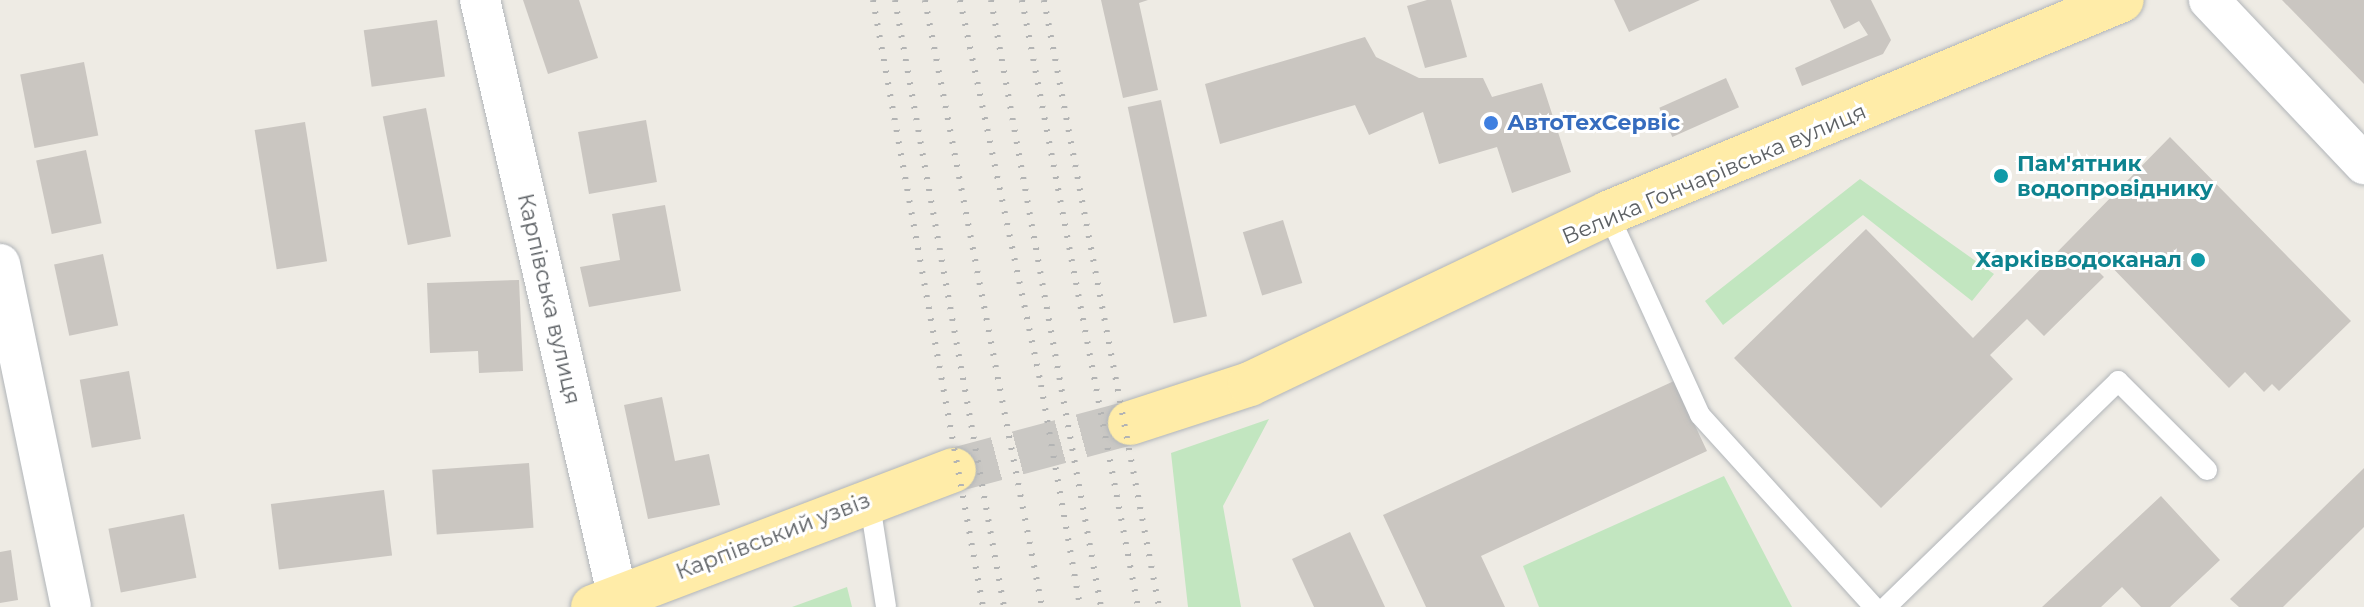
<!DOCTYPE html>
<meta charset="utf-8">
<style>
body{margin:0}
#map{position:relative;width:2364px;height:607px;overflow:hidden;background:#eeebe4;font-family:Montserrat,sans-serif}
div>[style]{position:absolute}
.green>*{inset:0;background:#c2e6c0}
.building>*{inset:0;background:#cac6c1;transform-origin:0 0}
.primary-tunnel>*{height:44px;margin-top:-22px;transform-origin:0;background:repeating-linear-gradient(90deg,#cac8c4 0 44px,transparent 0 66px)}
.roads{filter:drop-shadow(0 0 2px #b1b5b9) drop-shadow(0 0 2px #b1b5b9)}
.lane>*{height:20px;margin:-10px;padding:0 10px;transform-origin:10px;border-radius:10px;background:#fff}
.street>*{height:40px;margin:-20px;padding:0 20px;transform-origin:20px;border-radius:20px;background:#fff}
.primary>*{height:44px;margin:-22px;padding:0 22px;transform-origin:22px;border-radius:22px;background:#ffeca8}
.rail>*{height:6px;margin-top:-3px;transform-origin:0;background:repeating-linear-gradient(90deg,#b3b4b4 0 2px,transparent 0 12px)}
.dots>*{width:22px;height:22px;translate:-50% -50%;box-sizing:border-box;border:4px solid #fff;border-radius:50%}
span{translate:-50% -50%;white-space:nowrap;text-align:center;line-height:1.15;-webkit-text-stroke:6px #fff;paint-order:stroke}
.shop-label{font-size:22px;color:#366cbe;font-weight:700}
.left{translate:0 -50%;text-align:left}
.culture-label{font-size:22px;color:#0d838f;font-weight:700}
.right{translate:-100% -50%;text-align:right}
.street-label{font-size:22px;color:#5c6064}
</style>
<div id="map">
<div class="green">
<div style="clip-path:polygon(1860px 179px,1994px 274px,1972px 301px,1863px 215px,1723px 325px,1705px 301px)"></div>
<div style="clip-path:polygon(1269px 419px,1223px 506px,1241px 607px,1188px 607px,1171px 453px)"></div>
<div style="clip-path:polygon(1724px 476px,1792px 607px,1539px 607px,1523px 566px)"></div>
<div style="clip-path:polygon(847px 587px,852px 607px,792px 607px)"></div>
</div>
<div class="building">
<div style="clip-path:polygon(523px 0,579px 0,598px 58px,548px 74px)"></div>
<div style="clip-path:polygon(1101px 0,1148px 0,1139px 3px,1158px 90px,1123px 98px)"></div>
<div style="clip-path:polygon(1427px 0,1451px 0,1467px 57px,1425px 68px,1407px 6px)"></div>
<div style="clip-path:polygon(1614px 0,1700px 0,1629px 32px)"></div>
<div style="clip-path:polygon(1830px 0,1871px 0,1891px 40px,1883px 54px,1802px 86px,1795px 68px,1868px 35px,1859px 21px,1844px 29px)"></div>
<div style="clip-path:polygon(2282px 0,2364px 0,2364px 84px)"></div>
<div style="left:437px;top:20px;width:57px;height:74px;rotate:82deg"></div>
<div style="clip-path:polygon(1365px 37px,1376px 57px,1419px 78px,1483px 78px,1492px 97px,1542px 83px,1571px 172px,1512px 193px,1497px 147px,1439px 164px,1423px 112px,1369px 135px,1355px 105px,1220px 144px,1205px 84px)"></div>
<div style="left:84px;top:62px;width:75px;height:65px;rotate:79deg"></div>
<div style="left:1726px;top:78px;width:32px;height:73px;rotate:66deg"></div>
<div style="left:1161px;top:100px;width:221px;height:34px;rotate:78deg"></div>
<div style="left:426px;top:108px;width:131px;height:44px;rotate:79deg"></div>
<div style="left:646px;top:120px;width:63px;height:69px;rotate:80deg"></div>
<div style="left:305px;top:122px;width:141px;height:51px;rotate:81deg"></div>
<div style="clip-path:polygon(2170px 137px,2351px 321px,2279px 391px,2272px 384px,2264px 392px,2245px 372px,2229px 388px,2101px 256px,2092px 265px,2104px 277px,2044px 336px,2027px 319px,1990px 355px,2013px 379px,1881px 508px,1734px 358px,1866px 229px,1973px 338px)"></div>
<div style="left:86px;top:150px;width:75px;height:51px;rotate:78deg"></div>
<div style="clip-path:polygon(665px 205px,681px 291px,589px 307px,580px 267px,620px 260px,612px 214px)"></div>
<div style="left:1283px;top:220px;width:66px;height:42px;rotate:73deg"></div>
<div style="left:103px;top:254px;width:73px;height:50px;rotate:78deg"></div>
<div style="clip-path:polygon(519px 280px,523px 371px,479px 373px,478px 351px,430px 353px,427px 283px)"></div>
<div style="left:129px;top:371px;width:69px;height:50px;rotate:80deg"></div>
<div style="clip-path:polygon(1674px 381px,1707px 451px,1481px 556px,1505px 607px,1426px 607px,1383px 515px)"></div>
<div style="clip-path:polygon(662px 397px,675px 461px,709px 454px,720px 505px,648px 519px,624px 405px)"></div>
<div style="left:529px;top:463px;width:65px;height:97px;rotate:86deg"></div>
<div style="clip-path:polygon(2364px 468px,2364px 527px,2283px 607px,2239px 607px,2230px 599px)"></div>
<div style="left:384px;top:490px;width:66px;height:114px;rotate:83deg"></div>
<div style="clip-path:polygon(2161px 496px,2220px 560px,2170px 607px,2141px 607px,2122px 587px,2101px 607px,2042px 607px)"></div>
<div style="left:184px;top:514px;width:65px;height:77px;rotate:79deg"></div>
<div style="clip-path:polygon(1350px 532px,1385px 607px,1314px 607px,1292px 559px)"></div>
<div style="clip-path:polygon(11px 550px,18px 600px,0 603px,0 552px)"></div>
</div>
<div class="primary-tunnel">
<div style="left:954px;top:470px;width:182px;rotate:-15deg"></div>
</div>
<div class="roads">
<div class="lane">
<div style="left:1608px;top:213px;width:222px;rotate:65.5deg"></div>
<div style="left:1700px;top:415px;width:259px;rotate:47.8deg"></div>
<div style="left:869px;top:498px;width:110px;rotate:81.1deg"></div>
<div style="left:1886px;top:607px;width:324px;rotate:-44.2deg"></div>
<div style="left:2118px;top:381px;width:126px;rotate:45deg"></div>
</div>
<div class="street">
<div style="left:480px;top:0;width:614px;rotate:77.01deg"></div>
<div style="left:2209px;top:0;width:226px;rotate:46.6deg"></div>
<div style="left:0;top:264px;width:350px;rotate:78.3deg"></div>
</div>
<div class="primary">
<div style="left:1130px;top:423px;width:126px;rotate:-18deg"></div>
<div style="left:1250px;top:384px;width:397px;rotate:-25.5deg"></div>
<div style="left:1608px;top:213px;width:556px;rotate:-22.51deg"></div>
<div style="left:593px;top:607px;width:386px;rotate:-20.8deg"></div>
</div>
</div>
<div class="rail">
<div style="left:873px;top:0;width:617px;rotate:79.73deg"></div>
<div style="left:895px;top:0;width:617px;rotate:79.82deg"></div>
<div style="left:925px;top:0;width:618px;rotate:79.09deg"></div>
<div style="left:960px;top:0;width:393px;rotate:78.1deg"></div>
<div style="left:1041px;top:385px;width:225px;rotate:80deg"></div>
<div style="left:991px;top:0;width:617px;rotate:79.73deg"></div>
<div style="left:1022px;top:0;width:618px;rotate:79.18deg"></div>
<div style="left:1044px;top:0;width:618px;rotate:79.27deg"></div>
</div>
<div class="dots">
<div style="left:1491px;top:123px;background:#3f7fe0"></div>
<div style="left:2001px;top:176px;background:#0f9aa8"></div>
<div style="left:2198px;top:260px;background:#0f9aa8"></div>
</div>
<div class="shop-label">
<span class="left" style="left:1507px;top:123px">АвтоТехСервіс</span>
</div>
<div class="culture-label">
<span class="left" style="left:2017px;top:176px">Пам'ятник<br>водопровіднику</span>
<span class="right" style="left:2182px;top:260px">Харківводоканал</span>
</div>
<div class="street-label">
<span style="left:1714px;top:174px;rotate:-23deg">Велика Гончарівська вулиця</span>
<span style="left:549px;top:299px;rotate:77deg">Карпівська вулиця</span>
<span style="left:773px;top:536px;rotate:-21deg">Карпівський узвіз</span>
</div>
</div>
